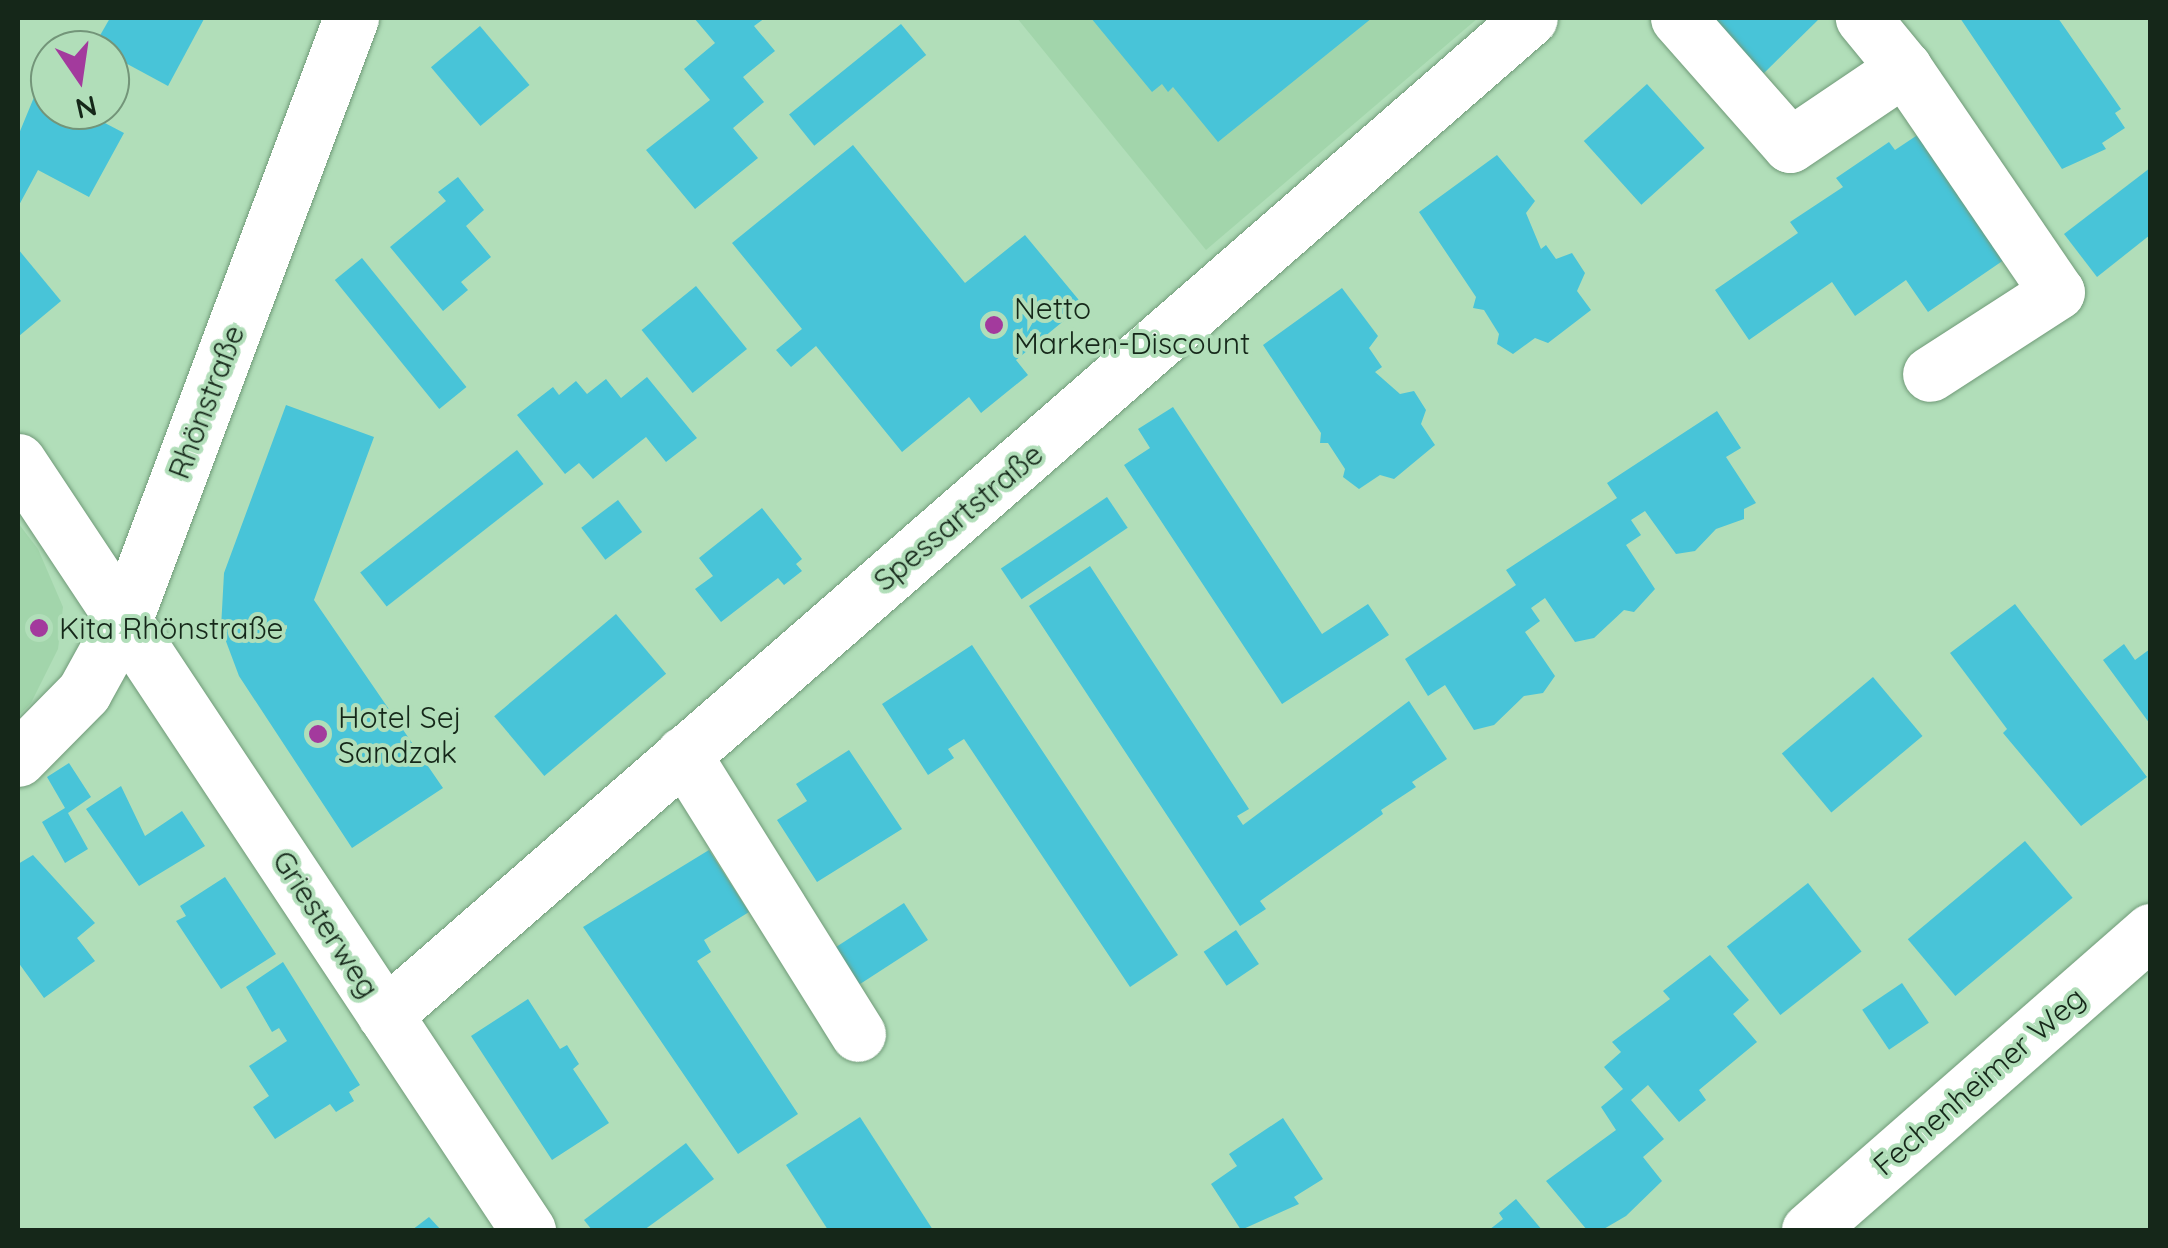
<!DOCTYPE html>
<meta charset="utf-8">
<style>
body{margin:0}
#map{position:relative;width:2168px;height:1248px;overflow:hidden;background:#b1deb9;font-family:Quicksand,sans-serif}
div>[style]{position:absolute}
.built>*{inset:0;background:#a2d5ab}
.building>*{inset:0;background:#48c4d8;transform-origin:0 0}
.roads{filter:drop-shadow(0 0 2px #709a78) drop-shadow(0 0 2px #709a78)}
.minor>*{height:55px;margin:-27.5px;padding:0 27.5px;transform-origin:27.5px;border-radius:27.5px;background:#fff}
.dots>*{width:28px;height:28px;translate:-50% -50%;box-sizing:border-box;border:5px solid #b1deb9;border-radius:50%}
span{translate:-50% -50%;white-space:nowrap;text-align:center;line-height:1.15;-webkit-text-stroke:8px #b1deb9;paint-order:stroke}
.poi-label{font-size:30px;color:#152719}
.left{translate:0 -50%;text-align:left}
.street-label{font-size:30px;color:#152719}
.frame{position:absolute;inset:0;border:20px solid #152719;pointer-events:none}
.north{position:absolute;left:30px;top:30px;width:100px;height:100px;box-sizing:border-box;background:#b1deb9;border:2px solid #739579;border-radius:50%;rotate:167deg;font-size:28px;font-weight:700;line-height:40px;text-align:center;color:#152719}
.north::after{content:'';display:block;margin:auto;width:35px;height:45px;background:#a33a9d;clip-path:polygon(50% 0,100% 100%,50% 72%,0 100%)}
</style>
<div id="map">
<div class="built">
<div style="clip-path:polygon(1017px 18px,1478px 18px,1206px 250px)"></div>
<div style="clip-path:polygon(18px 523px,38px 549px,63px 607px,58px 649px,31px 703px,18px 716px)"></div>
</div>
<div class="building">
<div style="clip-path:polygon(110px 18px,200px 18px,204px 19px,168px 86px,94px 46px)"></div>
<div style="clip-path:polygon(694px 18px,765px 18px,754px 26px,775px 51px,743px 77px,764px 102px,733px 128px,758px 158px,695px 209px,646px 150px,710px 100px,684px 69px,715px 43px)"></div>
<div style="clip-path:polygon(1091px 18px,1372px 18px,1218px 142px,1173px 87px,1168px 92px,1162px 84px,1152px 92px)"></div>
<div style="clip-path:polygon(1704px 18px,1820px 18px,1758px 79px)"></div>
<div style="clip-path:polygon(1960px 18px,2058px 18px,2121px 109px,2115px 113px,2125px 128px,2102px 143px,2106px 149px,2062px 169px)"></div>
<div style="left:901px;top:24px;width:40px;height:144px;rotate:51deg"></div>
<div style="left:480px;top:26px;width:77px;height:64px;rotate:50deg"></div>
<div style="left:1647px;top:84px;width:86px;height:85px;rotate:48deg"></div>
<div style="clip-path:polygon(37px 90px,50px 97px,50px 110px,82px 111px,124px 133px,89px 197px,38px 170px,18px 207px,18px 136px)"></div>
<div style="clip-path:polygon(1931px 126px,2017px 251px,1928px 312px,1906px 280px,1855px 316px,1832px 282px,1749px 340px,1715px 290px,1798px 233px,1790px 222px,1843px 187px,1836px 178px,1889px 142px,1895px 150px)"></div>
<div style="clip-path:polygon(853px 145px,965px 283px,1025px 235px,1083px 305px,1016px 360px,1028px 375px,981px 413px,969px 397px,902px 452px,816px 346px,791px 367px,776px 350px,802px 329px,732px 243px)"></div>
<div style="clip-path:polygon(1497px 155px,1535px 201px,1526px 213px,1541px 249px,1546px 245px,1556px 259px,1572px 253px,1585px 273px,1577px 291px,1591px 310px,1548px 343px,1535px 338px,1513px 354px,1497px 344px,1499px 334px,1484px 310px,1473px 308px,1476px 297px,1419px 212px)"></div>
<div style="clip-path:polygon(2150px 168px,2150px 235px,2097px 277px,2064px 234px)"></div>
<div style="clip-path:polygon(458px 177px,484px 210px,466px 226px,491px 257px,461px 282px,468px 290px,443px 311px,390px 247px,446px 201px,438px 192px)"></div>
<div style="clip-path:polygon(18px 249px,61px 301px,19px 336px,18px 334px)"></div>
<div style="left:362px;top:258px;width:166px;height:35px;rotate:51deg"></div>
<div style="left:696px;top:286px;width:81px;height:70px;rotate:51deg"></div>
<div style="clip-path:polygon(1342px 288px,1378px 336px,1369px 348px,1382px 367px,1375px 372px,1400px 394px,1414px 391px,1426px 410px,1421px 424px,1435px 445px,1394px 479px,1380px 475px,1359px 489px,1343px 477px,1345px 469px,1328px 443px,1320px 443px,1321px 433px,1263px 345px)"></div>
<div style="clip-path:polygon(647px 377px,697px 438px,666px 462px,646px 437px,593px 479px,579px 463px,565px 474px,517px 415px,553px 387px,559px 395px,576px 381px,587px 394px,606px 379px,621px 398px)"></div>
<div style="clip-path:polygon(286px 405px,374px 437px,314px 600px,443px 788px,352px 848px,239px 676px,221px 628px,224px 573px)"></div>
<div style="clip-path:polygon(1173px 407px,1322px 634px,1368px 604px,1389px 635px,1282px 704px,1124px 465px,1150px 448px,1138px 429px)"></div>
<div style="clip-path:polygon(1717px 411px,1741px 448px,1726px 457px,1756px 503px,1744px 509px,1744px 519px,1716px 529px,1695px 551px,1676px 554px,1645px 511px,1631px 520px,1641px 535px,1626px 545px,1655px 589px,1634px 612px,1624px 610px,1594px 638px,1575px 642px,1545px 598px,1531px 608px,1540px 621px,1525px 632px,1555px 676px,1543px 693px,1524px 696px,1494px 725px,1474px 730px,1445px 685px,1428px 696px,1405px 659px,1516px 585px,1506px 570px,1617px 498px,1607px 483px)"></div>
<div style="left:517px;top:450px;width:43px;height:199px;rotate:52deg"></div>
<div style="left:1107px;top:497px;width:37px;height:128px;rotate:56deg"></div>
<div style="left:618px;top:500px;width:40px;height:46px;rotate:53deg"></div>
<div style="clip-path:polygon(762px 508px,802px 559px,796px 564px,802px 571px,784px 585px,778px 578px,721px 622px,695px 589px,713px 576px,699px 558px)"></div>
<div style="clip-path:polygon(1090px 566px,1249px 809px,1237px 816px,1243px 825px,1409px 701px,1447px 759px,1412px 782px,1416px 787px,1381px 810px,1383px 814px,1260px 901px,1266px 909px,1240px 926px,1029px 606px)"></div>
<div style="clip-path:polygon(2015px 604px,2147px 777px,2081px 826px,2003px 733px,2007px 729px,1950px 653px)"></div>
<div style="left:616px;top:614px;width:78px;height:159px;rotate:50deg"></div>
<div style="clip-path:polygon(2124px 644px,2135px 660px,2150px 649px,2150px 724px,2103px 660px)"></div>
<div style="clip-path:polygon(972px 645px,1178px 955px,1130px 987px,964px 739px,948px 749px,954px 758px,928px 775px,882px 704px)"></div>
<div style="left:1873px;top:677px;width:77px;height:119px;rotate:50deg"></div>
<div style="clip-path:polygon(849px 750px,902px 829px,817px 882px,777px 820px,807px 801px,796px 784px)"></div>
<div style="clip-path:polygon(69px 763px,91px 797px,68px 813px,88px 849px,65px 863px,42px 822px,65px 808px,47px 777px)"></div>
<div style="clip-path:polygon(121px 786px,145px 836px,182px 811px,205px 846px,139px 886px,86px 809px)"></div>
<div style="left:2025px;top:841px;width:74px;height:153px;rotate:50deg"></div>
<div style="clip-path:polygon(709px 850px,749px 912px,704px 940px,711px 952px,697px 961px,798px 1114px,738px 1154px,583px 927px)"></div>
<div style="clip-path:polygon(33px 855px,95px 923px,77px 938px,95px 961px,44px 998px,18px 962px,18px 864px)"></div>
<div style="clip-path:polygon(225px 877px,276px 954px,221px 989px,176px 921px,186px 916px,180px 906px)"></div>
<div style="left:1808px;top:883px;width:87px;height:103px;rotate:52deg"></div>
<div style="left:904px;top:903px;width:44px;height:86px;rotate:57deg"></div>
<div style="left:1236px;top:930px;width:41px;height:39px;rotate:56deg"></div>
<div style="clip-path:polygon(1710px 955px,1749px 1000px,1733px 1014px,1757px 1042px,1699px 1090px,1706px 1100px,1679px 1122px,1648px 1085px,1631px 1100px,1664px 1139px,1643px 1157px,1662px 1181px,1626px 1216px,1602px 1230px,1587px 1230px,1546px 1181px,1616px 1130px,1601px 1107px,1623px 1089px,1604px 1067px,1621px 1052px,1612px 1042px,1670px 999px,1663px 991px)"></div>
<div style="clip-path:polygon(283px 962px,360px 1085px,349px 1092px,354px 1101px,336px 1112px,330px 1104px,275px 1139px,253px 1107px,269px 1096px,249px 1066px,287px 1041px,279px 1028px,272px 1032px,246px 987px)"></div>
<div style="left:1902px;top:983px;width:48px;height:48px;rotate:56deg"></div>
<div style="clip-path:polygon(528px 999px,560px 1049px,567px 1045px,579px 1064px,573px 1069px,609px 1123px,552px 1160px,471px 1036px)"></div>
<div style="clip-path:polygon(860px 1117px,882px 1151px,933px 1230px,828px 1230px,786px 1165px)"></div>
<div style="clip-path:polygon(1283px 1118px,1323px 1179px,1294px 1197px,1299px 1204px,1241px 1230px,1211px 1184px,1237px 1166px,1229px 1154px)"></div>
<div style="clip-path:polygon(686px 1143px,714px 1179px,644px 1230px,592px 1230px,584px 1220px)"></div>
<div style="clip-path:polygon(1516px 1199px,1542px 1230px,1489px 1230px,1503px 1219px,1499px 1213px)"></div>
<div style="clip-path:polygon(429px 1217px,441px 1230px,412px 1230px)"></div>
</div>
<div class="roads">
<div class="minor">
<div style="left:1678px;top:18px;width:169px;rotate:48.6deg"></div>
<div style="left:1790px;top:145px;width:138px;rotate:-34deg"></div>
<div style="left:1904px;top:68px;width:65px;rotate:-129.4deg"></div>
<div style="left:1904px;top:68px;width:271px;rotate:55.7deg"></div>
<div style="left:2057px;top:292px;width:151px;rotate:147.2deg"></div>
<div style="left:18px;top:461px;width:923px;rotate:56.45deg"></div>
<div style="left:683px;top:754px;width:330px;rotate:58deg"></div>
<div style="left:18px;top:759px;width:94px;rotate:-45.4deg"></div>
<div style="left:84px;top:692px;width:87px;rotate:-61.1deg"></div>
<div style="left:126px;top:616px;width:639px;rotate:-69.38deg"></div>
<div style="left:385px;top:1015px;width:1518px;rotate:-41.05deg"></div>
<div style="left:1809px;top:1230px;width:454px;rotate:-41.2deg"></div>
</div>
</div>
<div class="dots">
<div style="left:994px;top:325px;background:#a33a9d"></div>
<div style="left:39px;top:628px;background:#a33a9d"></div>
<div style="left:318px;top:734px;background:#a33a9d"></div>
</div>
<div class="poi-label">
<span class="left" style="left:1014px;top:325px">Netto<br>Marken-Discount</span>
<span class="left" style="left:59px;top:628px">Kita Rhönstraße</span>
<span class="left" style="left:338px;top:734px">Hotel Sej<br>Sandzak</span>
</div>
<div class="street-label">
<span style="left:206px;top:402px;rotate:-69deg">Rhönstraße</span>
<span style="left:958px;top:517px;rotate:-40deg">Spessartstraße</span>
<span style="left:326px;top:924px;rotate:57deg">Griesterweg</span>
<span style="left:1979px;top:1081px;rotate:-41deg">Fechenheimer Weg</span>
</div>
<div class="frame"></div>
<div class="north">N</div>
</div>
